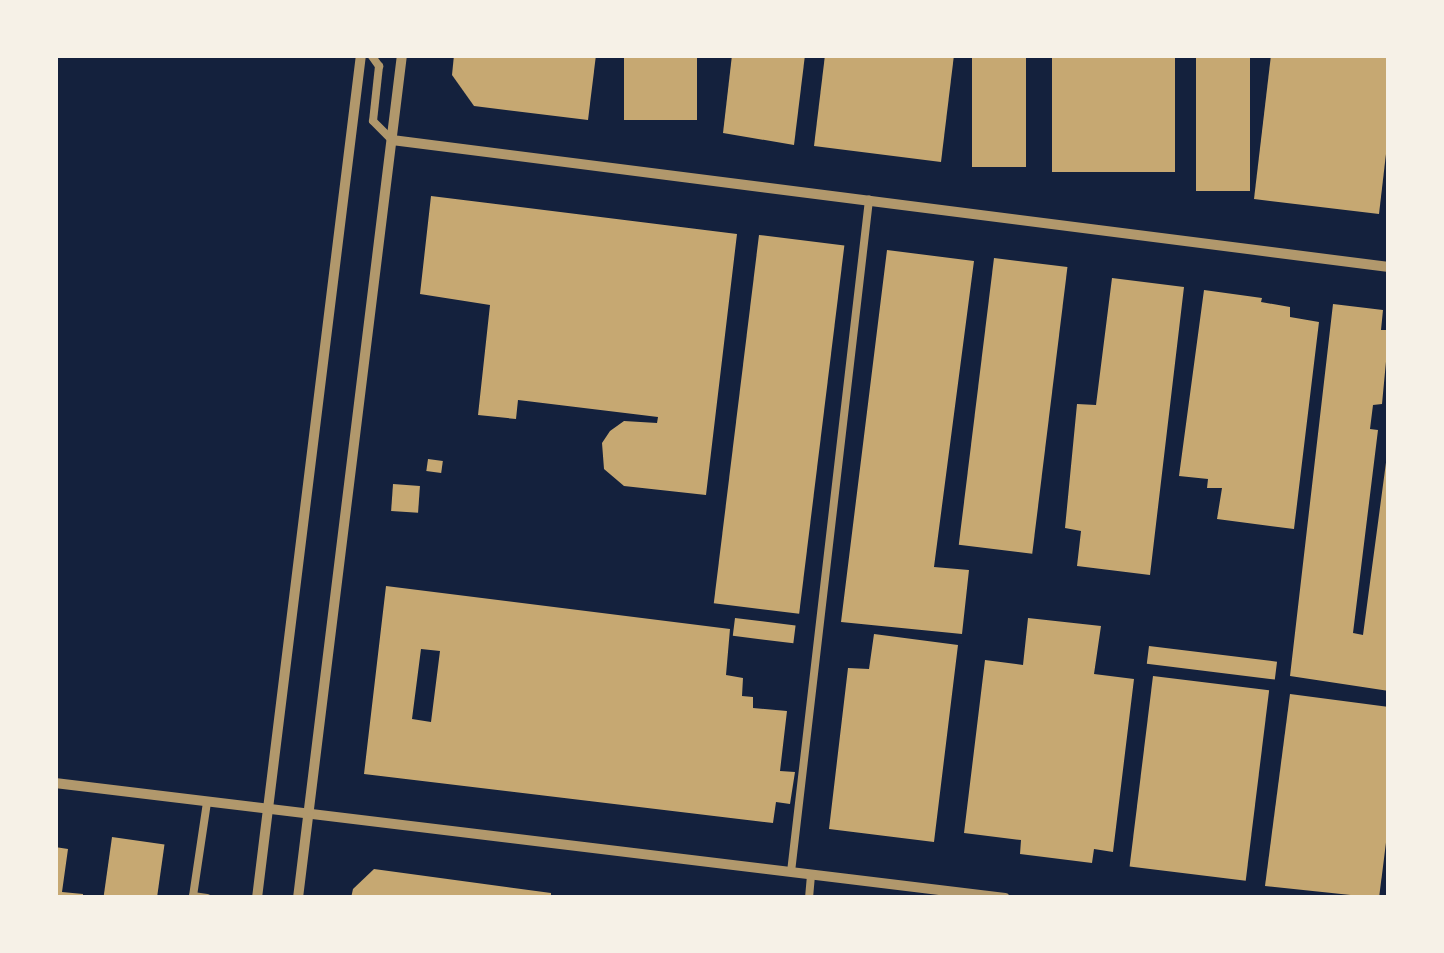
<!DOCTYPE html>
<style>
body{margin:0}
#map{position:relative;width:1444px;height:953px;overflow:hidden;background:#14213d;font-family:"Crimson Pro",serif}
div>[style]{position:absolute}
.building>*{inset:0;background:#c6a872;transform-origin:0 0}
.service>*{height:8px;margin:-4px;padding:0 4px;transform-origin:4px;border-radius:4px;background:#b1986c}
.minor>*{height:10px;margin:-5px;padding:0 5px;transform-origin:5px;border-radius:5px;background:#b1986c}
span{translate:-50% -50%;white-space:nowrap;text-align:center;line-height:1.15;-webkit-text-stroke:9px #f6f1e7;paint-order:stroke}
.frame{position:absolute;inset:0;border:58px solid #f6f1e7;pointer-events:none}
</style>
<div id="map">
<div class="building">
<div style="clip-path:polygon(454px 55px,596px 55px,588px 120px,474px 106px,452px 75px)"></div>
<div style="left:624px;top:55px;width:73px;height:65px"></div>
<div style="clip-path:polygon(732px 55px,805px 55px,794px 145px,723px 133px)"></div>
<div style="clip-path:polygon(825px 55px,954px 55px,941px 162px,814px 146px)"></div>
<div style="left:972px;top:55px;width:54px;height:112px"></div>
<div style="left:1052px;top:55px;width:123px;height:117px"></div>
<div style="left:1196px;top:55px;width:54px;height:136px"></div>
<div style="clip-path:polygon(1271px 55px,1389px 55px,1389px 128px,1379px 214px,1254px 199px)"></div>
<div style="clip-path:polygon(431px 196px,737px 234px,706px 495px,624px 486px,604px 469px,602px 443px,610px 431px,624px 421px,657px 423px,658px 417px,518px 400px,516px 419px,478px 415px,490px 305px,420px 294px)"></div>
<div style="left:759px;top:235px;width:86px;height:371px;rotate:7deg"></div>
<div style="clip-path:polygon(887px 250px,974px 261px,934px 567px,969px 570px,962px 634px,841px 622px)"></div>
<div style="left:994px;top:258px;width:74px;height:289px;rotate:7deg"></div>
<div style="clip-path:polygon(1112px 278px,1184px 287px,1150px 575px,1077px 566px,1081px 531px,1065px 528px,1077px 404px,1096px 405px)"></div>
<div style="clip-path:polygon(1204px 290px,1262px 298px,1261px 302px,1290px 307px,1290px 317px,1319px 322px,1294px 529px,1217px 519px,1222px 488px,1207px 488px,1208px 479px,1179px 476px)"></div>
<div style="clip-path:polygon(1333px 304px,1383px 310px,1381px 330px,1389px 330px,1382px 404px,1373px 405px,1370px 429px,1378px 430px,1353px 633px,1363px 635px,1389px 440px,1389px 691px,1290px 676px)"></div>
<div style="left:428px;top:459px;width:15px;height:12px;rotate:8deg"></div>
<div style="left:393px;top:484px;width:27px;height:27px;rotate:4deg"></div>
<div style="clip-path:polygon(evenodd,386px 586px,730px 629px,726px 675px,743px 678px,742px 696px,753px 697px,753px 708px,787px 711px,780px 771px,795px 772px,790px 804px,776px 802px,773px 823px,364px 774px,386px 586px,421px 649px,440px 651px,431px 722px,412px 719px,421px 649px)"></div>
<div style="left:735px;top:618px;width:61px;height:18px;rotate:7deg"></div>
<div style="clip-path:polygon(1028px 618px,1101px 626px,1094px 674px,1134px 679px,1113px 852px,1094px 849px,1092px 863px,1020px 854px,1021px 840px,964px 833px,985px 660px,1023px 665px)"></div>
<div style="clip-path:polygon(874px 634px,958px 645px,934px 842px,829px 829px,848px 668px,869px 669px)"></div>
<div style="left:1149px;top:646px;width:129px;height:18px;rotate:7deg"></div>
<div style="left:1153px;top:676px;width:117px;height:192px;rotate:7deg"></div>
<div style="clip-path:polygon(1290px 694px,1389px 707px,1389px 819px,1379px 898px,1265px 886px)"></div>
<div style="left:112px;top:837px;width:53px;height:62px;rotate:8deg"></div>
<div style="clip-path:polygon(55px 847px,68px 849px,62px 892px,83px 894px,83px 898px,55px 898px)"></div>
<div style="clip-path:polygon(374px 869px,551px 893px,551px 898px,351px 898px,353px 889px)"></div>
</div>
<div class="service">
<div style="left:371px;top:55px;width:14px;rotate:54deg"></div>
<div style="left:379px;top:66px;width:55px;rotate:96.2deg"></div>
<div style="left:373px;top:121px;width:27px;rotate:45deg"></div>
<div style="left:791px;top:872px;width:677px;rotate:-83.38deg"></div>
<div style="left:207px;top:898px;width:14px;rotate:-172deg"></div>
<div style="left:193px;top:896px;width:95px;rotate:-81.5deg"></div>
<div style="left:809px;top:898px;width:24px;rotate:-85deg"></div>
</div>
<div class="minor">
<div style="left:392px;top:140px;width:1005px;rotate:7.26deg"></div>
<div style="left:55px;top:783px;width:957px;rotate:6.9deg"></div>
<div style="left:257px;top:898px;width:849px;rotate:-82.97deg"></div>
<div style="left:298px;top:898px;width:849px;rotate:-82.97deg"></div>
</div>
<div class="frame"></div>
</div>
